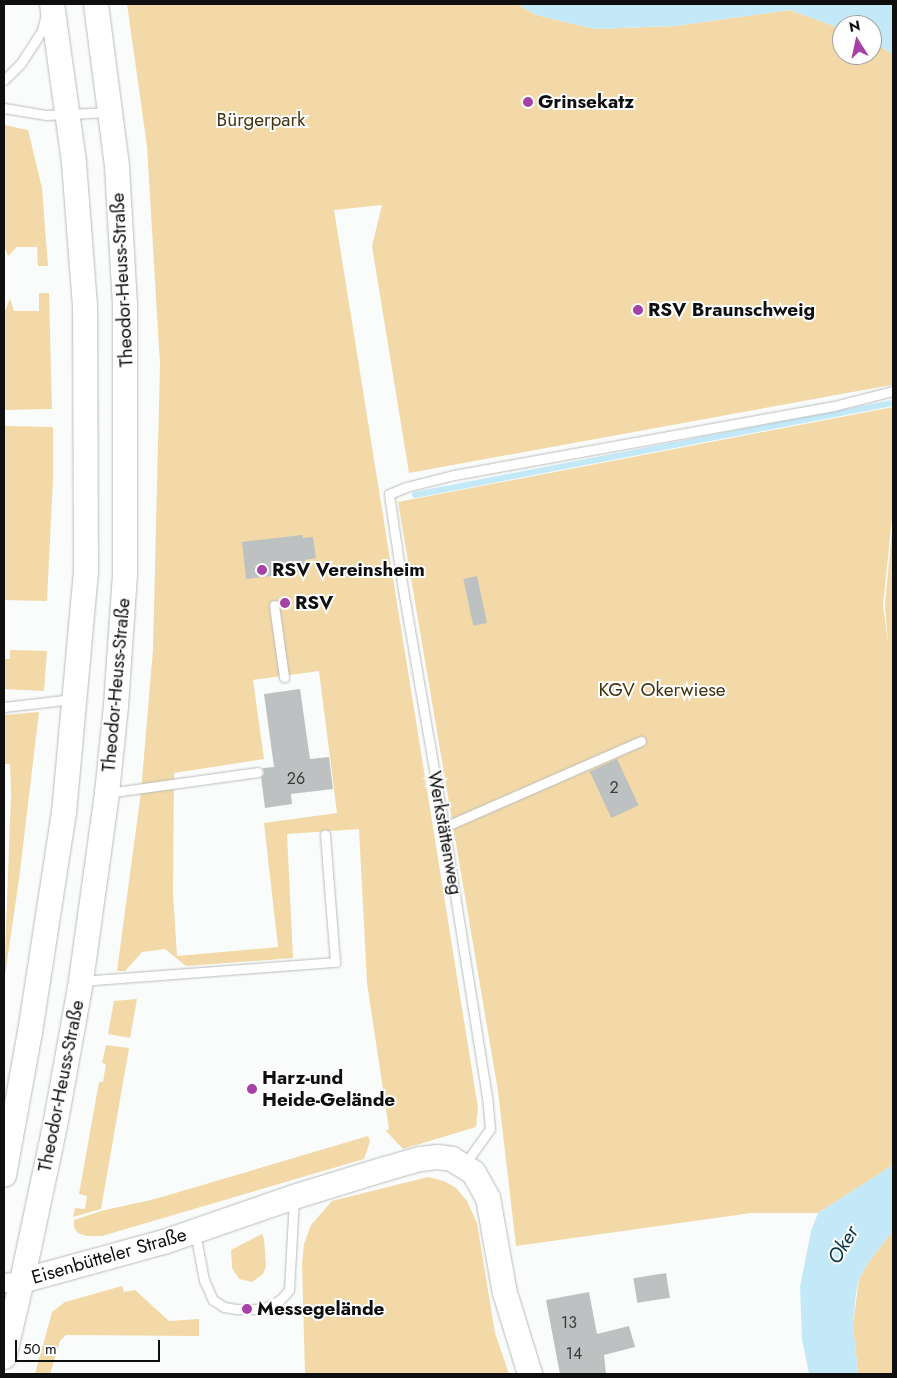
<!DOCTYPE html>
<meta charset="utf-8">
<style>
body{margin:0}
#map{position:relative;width:897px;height:1378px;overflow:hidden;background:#f9fcfa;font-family:Jost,sans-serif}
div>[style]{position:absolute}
.green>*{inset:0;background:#f2d9a7}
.water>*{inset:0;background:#c3e9f8}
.stream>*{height:5.5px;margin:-2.75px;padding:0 2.75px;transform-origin:2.75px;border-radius:2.75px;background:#c3e9f8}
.building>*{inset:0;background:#bdc1c1;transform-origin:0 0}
.roads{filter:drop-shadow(0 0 1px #b9bcba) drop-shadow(0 0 1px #b9bcba)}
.lane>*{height:9px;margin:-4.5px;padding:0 4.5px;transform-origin:4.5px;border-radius:4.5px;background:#fff}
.street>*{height:18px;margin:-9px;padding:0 9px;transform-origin:9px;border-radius:9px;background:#fff}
.secondary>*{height:24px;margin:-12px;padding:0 12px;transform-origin:12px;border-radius:12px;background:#fff}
.dots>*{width:14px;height:14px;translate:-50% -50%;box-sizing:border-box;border:2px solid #fff;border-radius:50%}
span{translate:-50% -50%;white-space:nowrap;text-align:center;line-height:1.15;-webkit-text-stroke:4px #fff;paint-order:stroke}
.number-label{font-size:16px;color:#3a3c3b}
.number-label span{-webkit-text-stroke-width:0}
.poi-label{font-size:19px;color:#0e0f0e;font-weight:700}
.left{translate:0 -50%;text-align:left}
.park-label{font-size:19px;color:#45340f}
.street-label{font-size:19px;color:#0e0f0e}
.water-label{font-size:20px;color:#053948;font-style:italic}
.frame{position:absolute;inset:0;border:5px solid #0e0f0e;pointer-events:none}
.north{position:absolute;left:832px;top:15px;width:50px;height:50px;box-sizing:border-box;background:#fff;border:1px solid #9f9f9f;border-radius:50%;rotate:350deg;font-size:14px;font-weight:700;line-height:20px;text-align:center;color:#0e0f0e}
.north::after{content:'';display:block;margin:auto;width:18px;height:22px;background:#a641a6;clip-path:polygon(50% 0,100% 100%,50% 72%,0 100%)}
.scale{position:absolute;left:15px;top:1340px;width:145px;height:22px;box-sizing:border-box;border:2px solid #0e0f0e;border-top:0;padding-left:6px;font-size:15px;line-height:18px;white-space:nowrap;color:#0e0f0e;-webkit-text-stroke:4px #fff;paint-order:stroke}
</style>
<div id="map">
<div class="green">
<div style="clip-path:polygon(evenodd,127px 4px,517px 4px,536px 15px,595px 29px,675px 26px,790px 10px,842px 29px,842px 55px,872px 55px,872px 40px,893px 55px,893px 389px,891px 385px,409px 473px,372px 246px,382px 205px,334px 210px,478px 1108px,476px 1127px,403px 1149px,386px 1131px,389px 1129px,367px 983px,359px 829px,287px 834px,293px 958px,186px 966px,165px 949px,142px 952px,125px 971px,117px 971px,141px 792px,153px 650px,160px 364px,147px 146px,127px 4px,319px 671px,337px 813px,264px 823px,278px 947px,177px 956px,173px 893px,174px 773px,264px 759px,253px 680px,319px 671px)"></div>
<div style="clip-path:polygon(4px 125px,28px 130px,42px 188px,48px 266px,38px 266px,37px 247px,17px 247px,8px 256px,4px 245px)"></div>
<div style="clip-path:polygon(39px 293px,49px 293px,52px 409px,4px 410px,4px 314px,10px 298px,14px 311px,39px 311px)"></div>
<div style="clip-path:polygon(893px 407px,893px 509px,883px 605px,888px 644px,885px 605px,893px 519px,893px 1165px,818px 1213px,751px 1213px,516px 1246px,498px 1091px,398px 502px)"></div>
<div style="clip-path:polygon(4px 426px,53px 427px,53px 479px,47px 601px,4px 600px)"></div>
<div style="clip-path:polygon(10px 650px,47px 651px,44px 691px,4px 689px,4px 659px,10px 659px)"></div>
<div style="clip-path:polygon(39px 712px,19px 879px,4px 982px,11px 793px,10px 764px,4px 764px,4px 715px)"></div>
<div style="clip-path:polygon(137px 999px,130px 1038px,108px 1034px,114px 1001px)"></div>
<div style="clip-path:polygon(106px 1045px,129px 1048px,101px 1209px,73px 1217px,75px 1208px,85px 1209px,87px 1196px,79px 1194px,99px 1082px,103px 1082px,106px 1064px,102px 1063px)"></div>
<div style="clip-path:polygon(368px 1136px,370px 1141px,364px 1159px,102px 1236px,87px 1236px,78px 1233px,74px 1227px,74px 1220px,101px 1211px,155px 1199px)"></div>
<div style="clip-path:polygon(428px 1177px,444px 1181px,456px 1188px,467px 1201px,477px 1223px,495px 1333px,509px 1374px,305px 1374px,302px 1263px,304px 1244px,311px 1225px,332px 1201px)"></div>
<div style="clip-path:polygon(893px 1231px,893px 1374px,858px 1374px,853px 1325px,859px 1279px,870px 1260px)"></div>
<div style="clip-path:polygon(262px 1234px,264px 1239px,266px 1266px,263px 1274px,252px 1282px,239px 1279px,232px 1268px,231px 1250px)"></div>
<div style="clip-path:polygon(122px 1286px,124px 1292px,135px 1290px,169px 1321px,199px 1319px,199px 1336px,66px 1335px,60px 1341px,50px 1374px,35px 1374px,52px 1312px,65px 1302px)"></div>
</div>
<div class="water">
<div style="clip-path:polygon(517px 4px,893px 4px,893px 55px,872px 40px,872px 25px,842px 25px,842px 29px,790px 10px,675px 26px,595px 29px,536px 15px)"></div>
<div style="clip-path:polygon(893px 1165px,893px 1231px,870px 1260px,859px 1279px,856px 1293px,853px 1325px,858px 1374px,809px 1374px,802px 1339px,800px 1287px,811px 1231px,818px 1213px)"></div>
</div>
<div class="stream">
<div style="left:415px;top:495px;width:487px;rotate:-10.9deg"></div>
</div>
<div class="building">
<div style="clip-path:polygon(302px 535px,303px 538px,313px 537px,316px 558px,305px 560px,306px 572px,246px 579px,242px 542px)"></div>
<div style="left:477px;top:576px;width:48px;height:14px;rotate:78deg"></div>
<div style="clip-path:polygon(300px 689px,310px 759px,329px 757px,333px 789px,291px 794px,292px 804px,265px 808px,261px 777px,264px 774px,263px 768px,274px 767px,264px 694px)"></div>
<div style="left:617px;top:759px;width:51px;height:30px;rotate:65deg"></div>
<div style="left:666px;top:1273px;width:25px;height:33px;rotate:81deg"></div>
<div style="clip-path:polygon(589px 1292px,597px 1334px,629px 1326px,635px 1347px,604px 1355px,606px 1374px,560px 1374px,546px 1300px)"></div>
</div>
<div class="roads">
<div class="lane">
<div style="left:4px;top:80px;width:24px;rotate:-45deg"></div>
<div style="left:21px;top:63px;width:24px;rotate:-57deg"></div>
<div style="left:34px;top:43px;width:15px;rotate:-58deg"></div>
<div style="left:42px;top:30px;width:16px;rotate:-76deg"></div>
<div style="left:4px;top:108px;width:43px;rotate:9.5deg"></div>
<div style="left:46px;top:115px;width:64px;rotate:-2.7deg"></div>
<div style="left:274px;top:605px;width:73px;rotate:82.1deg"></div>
<div style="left:4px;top:707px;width:69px;rotate:-6.6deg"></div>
<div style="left:107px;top:793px;width:152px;rotate:-7.9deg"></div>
<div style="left:444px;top:827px;width:215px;rotate:-23.6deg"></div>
<div style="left:82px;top:981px;width:254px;rotate:-4.3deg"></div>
<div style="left:335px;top:962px;width:128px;rotate:-94.5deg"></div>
<div style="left:464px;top:1165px;width:44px;rotate:-54.2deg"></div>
<div style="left:490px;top:1129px;width:32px;rotate:-95deg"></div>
<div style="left:487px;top:1097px;width:273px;rotate:-99deg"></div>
<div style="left:444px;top:827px;width:234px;rotate:-99.8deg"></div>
<div style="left:404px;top:596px;width:103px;rotate:-98.4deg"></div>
<div style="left:389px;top:494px;width:18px;rotate:-22deg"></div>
<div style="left:406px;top:487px;width:49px;rotate:-14deg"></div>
<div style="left:454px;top:475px;width:386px;rotate:-10.3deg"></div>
<div style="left:834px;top:406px;width:61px;rotate:-14.3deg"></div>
<div style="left:195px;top:1232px;width:49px;rotate:79.4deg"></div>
<div style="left:204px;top:1280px;width:22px;rotate:66deg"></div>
<div style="left:213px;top:1300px;width:13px;rotate:32deg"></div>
<div style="left:224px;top:1307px;width:12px;rotate:9deg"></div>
<div style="left:236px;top:1309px;width:27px"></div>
<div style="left:263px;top:1309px;width:19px;rotate:-28deg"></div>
<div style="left:280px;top:1300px;width:13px;rotate:-48deg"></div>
<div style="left:289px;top:1290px;width:91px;rotate:-86.9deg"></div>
</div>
<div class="street">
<div style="left:4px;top:1283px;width:18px;rotate:-6deg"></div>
</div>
<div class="secondary">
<div style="left:4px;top:1175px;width:145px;rotate:-79.7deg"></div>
<div style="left:30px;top:1032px;width:222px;rotate:-81.2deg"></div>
<div style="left:64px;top:813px;width:241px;rotate:-84.8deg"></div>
<div style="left:86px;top:573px;width:267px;rotate:-90.2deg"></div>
<div style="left:85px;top:306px;width:144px;rotate:-94.4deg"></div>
<div style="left:74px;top:162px;width:160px;rotate:-97.9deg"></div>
<div style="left:22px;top:1281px;width:147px;rotate:-15.4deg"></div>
<div style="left:164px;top:1242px;width:138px;rotate:-19.1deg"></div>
<div style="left:294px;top:1197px;width:95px;rotate:-17.1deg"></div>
<div style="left:385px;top:1169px;width:37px;rotate:-16deg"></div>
<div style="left:421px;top:1159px;width:17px;rotate:-7deg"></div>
<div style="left:438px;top:1157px;width:14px;rotate:8deg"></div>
<div style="left:452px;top:1159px;width:26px;rotate:32deg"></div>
<div style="left:474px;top:1173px;width:29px;rotate:61deg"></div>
<div style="left:488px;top:1198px;width:97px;rotate:79.9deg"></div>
<div style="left:505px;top:1293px;width:85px;rotate:72.8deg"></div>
<div style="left:4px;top:1357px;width:78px;rotate:-76.7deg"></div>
<div style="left:22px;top:1281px;width:158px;rotate:-78deg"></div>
<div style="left:55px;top:1126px;width:147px;rotate:-79.8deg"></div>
<div style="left:81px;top:981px;width:190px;rotate:-82.1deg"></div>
<div style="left:107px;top:793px;width:87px;rotate:-84.1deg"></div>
<div style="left:116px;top:706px;width:132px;rotate:-86.1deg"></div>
<div style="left:125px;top:574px;width:269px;rotate:-90deg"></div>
<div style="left:125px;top:305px;width:139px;rotate:-93.3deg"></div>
<div style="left:117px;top:166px;width:163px;rotate:-97.4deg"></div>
</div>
</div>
<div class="dots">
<div style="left:528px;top:102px;background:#a641a6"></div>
<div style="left:638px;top:310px;background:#a641a6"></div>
<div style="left:262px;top:570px;background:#a641a6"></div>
<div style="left:285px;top:603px;background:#a641a6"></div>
<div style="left:252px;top:1089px;background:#a641a6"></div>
<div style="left:247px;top:1309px;background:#a641a6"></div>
</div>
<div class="number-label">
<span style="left:296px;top:779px">26</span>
<span style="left:614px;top:788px">2</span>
<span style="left:569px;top:1323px">13</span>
<span style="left:574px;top:1354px">14</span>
</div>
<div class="poi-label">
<span class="left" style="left:538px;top:102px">Grinsekatz</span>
<span class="left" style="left:648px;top:310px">RSV Braunschweig</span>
<span class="left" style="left:272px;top:570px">RSV Vereinsheim</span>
<span class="left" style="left:295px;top:603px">RSV</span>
<span class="left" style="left:262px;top:1089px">Harz-und<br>Heide-Gelände</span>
<span class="left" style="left:257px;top:1309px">Messegelände</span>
</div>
<div class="park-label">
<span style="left:261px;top:120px">Bürgerpark</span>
<span style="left:662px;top:690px">KGV Okerwiese</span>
</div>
<div class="street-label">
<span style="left:122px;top:280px;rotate:-93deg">Theodor-Heuss-Straße</span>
<span style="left:116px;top:685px;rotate:-85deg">Theodor-Heuss-Straße</span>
<span style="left:445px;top:833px;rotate:80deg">Werkstättenweg</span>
<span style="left:61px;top:1086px;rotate:-79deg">Theodor-Heuss-Straße</span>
<span style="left:109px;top:1256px;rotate:-16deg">Eisenbütteler Straße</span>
</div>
<div class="water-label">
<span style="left:843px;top:1245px;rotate:-59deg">Oker</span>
</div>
<div class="frame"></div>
<div class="north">N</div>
<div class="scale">50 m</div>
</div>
